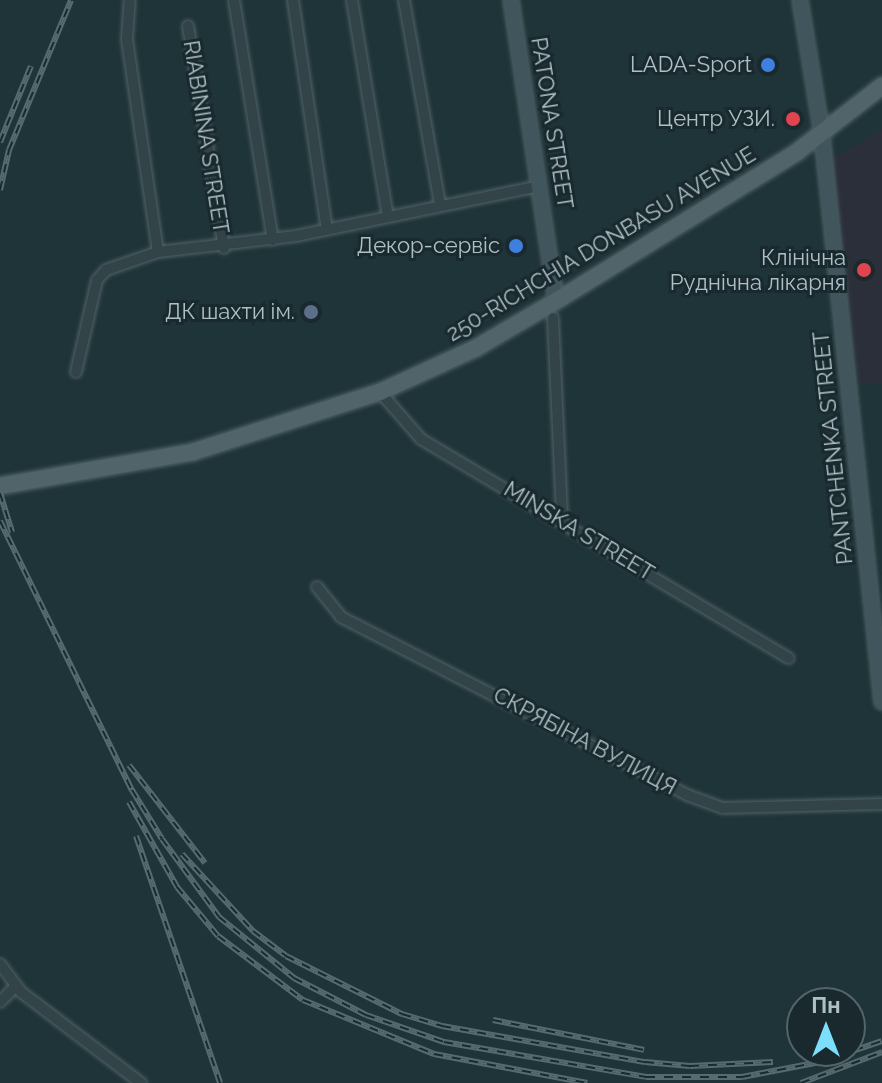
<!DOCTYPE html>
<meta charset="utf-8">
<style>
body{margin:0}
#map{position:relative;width:882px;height:1083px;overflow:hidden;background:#1f3438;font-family:Raleway,sans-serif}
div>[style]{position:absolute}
.medical>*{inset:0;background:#2b2f3a}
.roads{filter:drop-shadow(0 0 2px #506267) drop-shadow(0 0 2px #506267)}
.street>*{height:10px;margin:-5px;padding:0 5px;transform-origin:5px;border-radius:5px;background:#334449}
.secondary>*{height:14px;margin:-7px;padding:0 7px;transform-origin:7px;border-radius:7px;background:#41555c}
.primary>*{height:16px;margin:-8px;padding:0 8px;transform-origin:8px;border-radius:8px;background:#516469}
.rail>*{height:6px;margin-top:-3px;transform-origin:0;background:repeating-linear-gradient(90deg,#19292d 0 9px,#556b70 0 18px);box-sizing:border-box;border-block:2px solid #556b70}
.dots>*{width:22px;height:22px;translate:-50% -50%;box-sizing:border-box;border:4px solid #19292d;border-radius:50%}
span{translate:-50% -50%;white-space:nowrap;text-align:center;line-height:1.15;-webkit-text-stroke:6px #19292d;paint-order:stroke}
.poi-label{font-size:22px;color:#adc0c6}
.right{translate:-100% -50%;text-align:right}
.street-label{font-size:22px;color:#adc0c6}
.north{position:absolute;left:786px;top:987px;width:80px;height:80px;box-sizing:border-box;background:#19292d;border:2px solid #54656a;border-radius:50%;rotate:0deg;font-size:22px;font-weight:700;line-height:32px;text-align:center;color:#adc0c6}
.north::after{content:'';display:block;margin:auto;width:28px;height:36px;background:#7cdefc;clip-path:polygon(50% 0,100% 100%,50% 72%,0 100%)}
</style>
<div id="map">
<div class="medical">
<div style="clip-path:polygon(882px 129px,882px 383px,858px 384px,833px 158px)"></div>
</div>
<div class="roads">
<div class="street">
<div style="left:234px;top:0;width:243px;rotate:80.8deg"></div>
<div style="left:293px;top:0;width:232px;rotate:81.6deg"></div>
<div style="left:352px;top:0;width:220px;rotate:80.6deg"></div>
<div style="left:404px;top:0;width:208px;rotate:80deg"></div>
<div style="left:188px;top:26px;width:225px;rotate:80.8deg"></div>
<div style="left:158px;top:252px;width:139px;rotate:-6.6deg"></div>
<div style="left:296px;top:236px;width:248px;rotate:-11.6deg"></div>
<div style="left:553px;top:318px;width:201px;rotate:87.4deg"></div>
<div style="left:76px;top:372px;width:94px;rotate:-77.1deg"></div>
<div style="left:97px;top:280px;width:13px;rotate:-48deg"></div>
<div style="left:106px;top:270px;width:55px;rotate:-19.1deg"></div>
<div style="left:158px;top:252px;width:215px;rotate:-98.3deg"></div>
<div style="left:127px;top:39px;width:39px;rotate:-86deg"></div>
<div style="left:380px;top:392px;width:62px;rotate:48.9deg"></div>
<div style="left:421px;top:439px;width:428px;rotate:30.8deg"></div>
<div style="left:317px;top:587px;width:38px;rotate:51deg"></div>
<div style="left:341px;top:617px;width:389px;rotate:27.2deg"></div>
<div style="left:687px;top:795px;width:37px;rotate:20deg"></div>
<div style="left:722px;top:808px;width:160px;rotate:-1.4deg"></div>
<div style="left:0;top:964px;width:35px;rotate:53deg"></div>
<div style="left:21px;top:992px;width:151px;rotate:37.2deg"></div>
<div style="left:0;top:1002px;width:21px;rotate:-45deg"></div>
</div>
<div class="secondary">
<div style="left:511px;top:0;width:304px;rotate:81.5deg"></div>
<div style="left:800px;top:0;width:137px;rotate:80.7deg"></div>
<div style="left:822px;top:135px;width:570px;rotate:83.96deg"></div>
</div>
<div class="primary">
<div style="left:0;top:486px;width:196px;rotate:-10deg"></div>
<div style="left:193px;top:452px;width:196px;rotate:-17.8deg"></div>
<div style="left:380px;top:392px;width:106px;rotate:-24.6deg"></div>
<div style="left:476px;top:348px;width:93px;rotate:-30.4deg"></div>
<div style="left:556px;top:301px;width:283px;rotate:-31.7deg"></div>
<div style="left:797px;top:152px;width:108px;rotate:-37.8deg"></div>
</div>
</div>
<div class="rail">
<div style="left:0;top:142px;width:82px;rotate:-67.8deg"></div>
<div style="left:0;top:190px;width:41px;rotate:-77.3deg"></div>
<div style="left:9px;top:150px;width:162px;rotate:-67.5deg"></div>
<div style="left:0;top:493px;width:41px;rotate:72.9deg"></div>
<div style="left:0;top:521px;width:300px;rotate:63.9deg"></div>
<div style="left:132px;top:790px;width:57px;rotate:58.5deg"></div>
<div style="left:162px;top:839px;width:97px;rotate:53.8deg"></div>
<div style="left:219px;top:917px;width:97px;rotate:39.1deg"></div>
<div style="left:294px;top:978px;width:81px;rotate:27.2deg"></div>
<div style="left:366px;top:1015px;width:83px;rotate:19.1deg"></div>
<div style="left:444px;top:1042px;width:205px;rotate:9.8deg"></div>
<div style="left:646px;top:1077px;width:96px"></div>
<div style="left:742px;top:1077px;width:79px;rotate:-10.9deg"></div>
<div style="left:820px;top:1062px;width:65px;rotate:-18.7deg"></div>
<div style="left:129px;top:765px;width:124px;rotate:52.2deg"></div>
<div style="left:129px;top:802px;width:98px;rotate:60.5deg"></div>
<div style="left:177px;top:887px;width:64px;rotate:50.1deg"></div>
<div style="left:218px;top:936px;width:106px;rotate:37deg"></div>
<div style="left:303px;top:1000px;width:142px;rotate:22.4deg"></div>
<div style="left:434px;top:1054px;width:156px;rotate:10.7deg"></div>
<div style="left:136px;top:836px;width:261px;rotate:71.2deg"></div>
<div style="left:182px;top:854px;width:105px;rotate:47.3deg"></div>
<div style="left:253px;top:931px;width:41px;rotate:37.1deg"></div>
<div style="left:286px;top:956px;width:130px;rotate:26.6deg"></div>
<div style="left:402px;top:1014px;width:42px;rotate:16.7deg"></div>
<div style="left:442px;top:1026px;width:206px;rotate:10.1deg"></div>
<div style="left:645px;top:1062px;width:45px;rotate:5.1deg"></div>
<div style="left:690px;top:1066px;width:83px;rotate:-2.8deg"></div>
<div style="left:493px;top:1020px;width:154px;rotate:11.2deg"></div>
<div style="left:801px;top:1083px;width:87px;rotate:-20.9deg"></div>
</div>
<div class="dots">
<div style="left:768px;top:65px;background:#3f7fe0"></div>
<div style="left:793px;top:119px;background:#e0444e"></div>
<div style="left:516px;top:246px;background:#3f7fe0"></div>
<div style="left:864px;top:270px;background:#e0444e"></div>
<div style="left:311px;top:312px;background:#5c6f8a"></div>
</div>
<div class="poi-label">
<span class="right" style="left:752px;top:65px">LADA-Sport</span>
<span class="right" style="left:775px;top:119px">Центр УЗИ.</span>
<span class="right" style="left:500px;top:246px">Декор-сервіс</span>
<span class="right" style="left:846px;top:270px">Клінічна<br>Руднічна лікарня</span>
<span class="right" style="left:295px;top:312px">ДК шахти ім.</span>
</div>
<div class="street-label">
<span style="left:552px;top:123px;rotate:81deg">PATONA STREET</span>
<span style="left:206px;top:137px;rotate:81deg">RIABININA STREET</span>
<span style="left:601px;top:244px;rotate:-31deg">250-RICHCHIA DONBASU AVENUE</span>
<span style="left:833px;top:448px;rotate:-96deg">PANTCHENKA STREET</span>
<span style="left:579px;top:531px;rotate:31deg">MINSKA STREET</span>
<span style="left:585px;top:741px;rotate:28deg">СКРЯБІНА ВУЛИЦЯ</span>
</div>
<div class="north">Пн</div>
</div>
